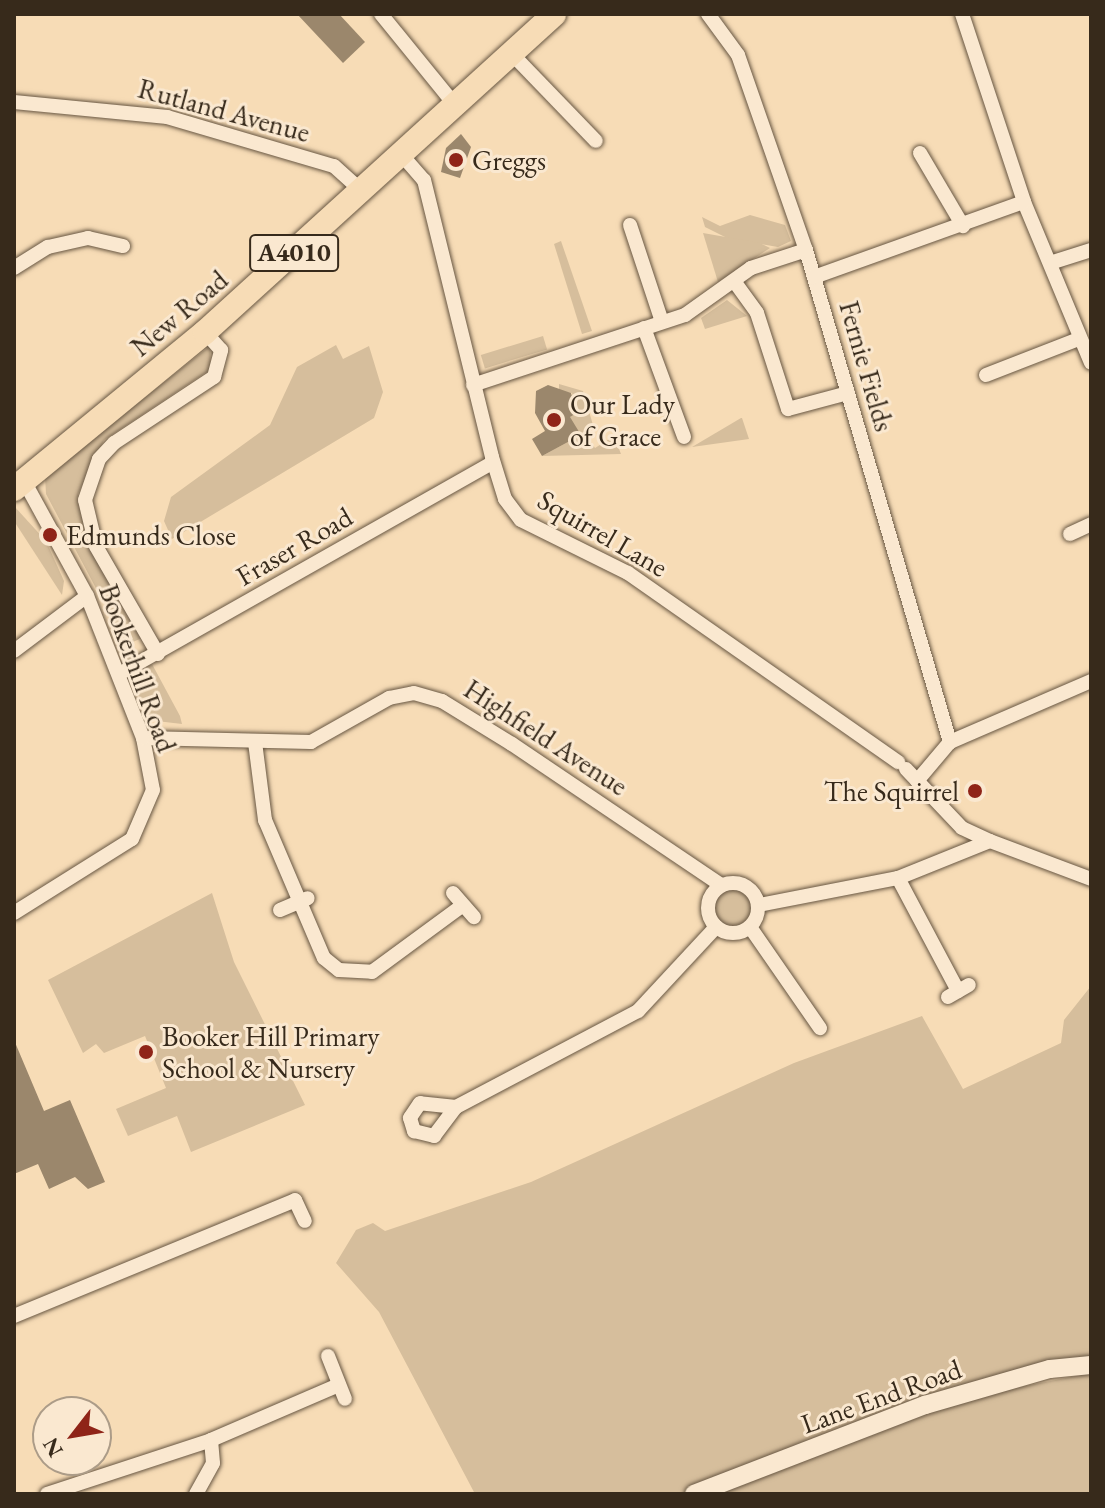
<!DOCTYPE html>
<style>
body{margin:0}
#map{position:relative;width:1105px;height:1508px;overflow:hidden;background:#f7dcb6;font-family:"EB Garamond",serif}
div>[style]{position:absolute}
.green>*{inset:0;background:#d6be9c;transform-origin:0 0}
.round{border-radius:50%}
.building>*{inset:0;background:#9b876c}
.roads{filter:drop-shadow(0 0 2px #675642) drop-shadow(0 0 2px #675642)}
.minor>*{height:14px;margin:-7px;padding:0 7px;transform-origin:7px;border-radius:7px;background:#fae8d0}
.minor>.ring{margin:-7px;padding:0;box-sizing:content-box;background:none;border:14px solid #fae8d0;border-radius:50%}
.tertiary>*{height:18px;margin:-9px;padding:0 9px;transform-origin:9px;border-radius:9px;background:#fae8d0}
.trunk>*{height:24px;margin:-12px;padding:0 12px;transform-origin:12px;border-radius:12px;background:#f7dcb6}
.dots>*{width:22px;height:22px;translate:-50% -50%;box-sizing:border-box;border:4px solid #fae8d0;border-radius:50%}
span{translate:-50% -50%;white-space:nowrap;text-align:center;line-height:1.15;-webkit-text-stroke:6px #fae8d0;paint-order:stroke}
.shield-label span{padding:2px 6px;background:#fae8d0;border:2px solid;border-radius:6px;-webkit-text-stroke-width:0}
.shield-label{font-size:26px;color:#372a1b;font-weight:700}
.street-label{font-size:28px;color:#372a1b}
.poi-label{font-size:28px;color:#372a1b}
.left{translate:0 -50%;text-align:left}
.right{translate:-100% -50%;text-align:right}
.frame{position:absolute;inset:0;border:16px solid #372a1b;pointer-events:none}
.north{position:absolute;left:32px;top:1396px;width:80px;height:80px;box-sizing:border-box;background:#fae8d0;border:2px solid #ac9c88;border-radius:50%;rotate:239deg;font-size:22px;font-weight:700;line-height:32px;text-align:center;color:#372a1b}
.north::after{content:'';display:block;margin:auto;width:28px;height:36px;background:#8f2418;clip-path:polygon(50% 0,100% 100%,50% 72%,0 100%)}
</style>
<div id="map">
<div class="green">
<div style="clip-path:polygon(750px 215px,785px 225px,791px 241px,778px 247px,727px 238px,705px 227px,702px 217px,720px 226px)"></div>
<div style="clip-path:polygon(703px 233px,760px 243px,770px 248px,718px 282px)"></div>
<div style="clip-path:polygon(561px 241px,592px 331px,582px 334px,554px 244px)"></div>
<div style="clip-path:polygon(727px 300px,747px 316px,705px 329px,701px 318px)"></div>
<div style="left:543px;top:336px;width:14px;height:65px;rotate:73deg"></div>
<div style="clip-path:polygon(336px 345px,343px 359px,369px 346px,383px 392px,374px 418px,172px 539px,164px 521px,171px 497px,270px 425px,297px 367px)"></div>
<div style="clip-path:polygon(210px 346px,211px 369px,104px 440px,78px 494px,87px 537px,142px 638px,126px 645px,46px 494px,45px 476px)"></div>
<div style="clip-path:polygon(559px 384px,583px 391px,593px 425px,584px 432px,595px 448px,614px 436px,621px 454px,542px 456px,581px 435px,568px 418px,577px 413px,572px 393px,559px 392px)"></div>
<div style="clip-path:polygon(742px 418px,749px 439px,692px 447px,741px 418px)"></div>
<div style="clip-path:polygon(14px 506px,46px 541px,64px 581px,62px 595px,14px 521px)"></div>
<div style="clip-path:polygon(152px 664px,180px 716px,182px 724px,148px 720px,135px 687px,140px 668px)"></div>
<div class="round" style="left:712px;top:886px;width:40px;height:40px"></div>
<div style="clip-path:polygon(212px 893px,234px 962px,305px 1105px,191px 1152px,177px 1116px,128px 1136px,116px 1109px,166px 1088px,145px 1036px,104px 1053px,96px 1044px,83px 1053px,48px 980px)"></div>
<div style="clip-path:polygon(1091px 986px,1091px 1358px,678px 1494px,475px 1494px,379px 1312px,336px 1263px,356px 1230px,373px 1223px,385px 1231px,531px 1182px,794px 1063px,922px 1016px,963px 1089px,1061px 1043px,1064px 1020px)"></div>
<div style="clip-path:polygon(1091px 1373px,1091px 1494px,718px 1494px,963px 1398px)"></div>
</div>
<div class="building">
<div style="clip-path:polygon(297px 14px,339px 14px,365px 42px,343px 63px)"></div>
<div style="clip-path:polygon(461px 134px,471px 147px,460px 178px,441px 172px,446px 148px)"></div>
<div style="clip-path:polygon(548px 385px,571px 393px,577px 413px,570px 417px,581px 435px,542px 456px,532px 439px,545px 431px,535px 413px,536px 391px)"></div>
<div style="clip-path:polygon(14px 1040px,44px 1111px,70px 1100px,105px 1182px,88px 1189px,75px 1177px,49px 1189px,38px 1164px,14px 1174px)"></div>
</div>
<div class="roads">
<div class="minor">
<div style="left:381px;top:14px;width:117px;rotate:50.9deg"></div>
<div style="left:708px;top:14px;width:51px;rotate:53.8deg"></div>
<div style="left:738px;top:55px;width:207px;rotate:70.8deg"></div>
<div style="left:806px;top:250px;width:513px;rotate:73.69deg"></div>
<div style="left:962px;top:14px;width:198px;rotate:71.7deg"></div>
<div style="left:1024px;top:202px;width:174px;rotate:67.4deg"></div>
<div style="left:511px;top:53px;width:122px;rotate:46deg"></div>
<div style="left:14px;top:102px;width:154px;rotate:5.6deg"></div>
<div style="left:167px;top:117px;width:174px;rotate:16.4deg"></div>
<div style="left:334px;top:166px;width:38px;rotate:42deg"></div>
<div style="left:920px;top:153px;width:85px;rotate:59.5deg"></div>
<div style="left:401px;top:154px;width:35px;rotate:49deg"></div>
<div style="left:424px;top:180px;width:285px;rotate:76.2deg"></div>
<div style="left:492px;top:457px;width:44px;rotate:72.8deg"></div>
<div style="left:505px;top:499px;width:26px;rotate:53deg"></div>
<div style="left:521px;top:520px;width:119px;rotate:26.4deg"></div>
<div style="left:628px;top:573px;width:330px;rotate:35deg"></div>
<div style="left:630px;top:225px;width:102px;rotate:71.7deg"></div>
<div style="left:1050px;top:263px;width:43px;rotate:-17.6deg"></div>
<div style="left:14px;top:268px;width:40px;rotate:-32deg"></div>
<div style="left:48px;top:247px;width:41px;rotate:-12.7deg"></div>
<div style="left:88px;top:238px;width:36px;rotate:13deg"></div>
<div style="left:814px;top:277px;width:223px;rotate:-19.7deg"></div>
<div style="left:734px;top:281px;width:39px;rotate:54deg"></div>
<div style="left:757px;top:313px;width:101px;rotate:72.1deg"></div>
<div style="left:788px;top:409px;width:62px;rotate:-14.9deg"></div>
<div style="left:644px;top:328px;width:116px;rotate:69.8deg"></div>
<div style="left:986px;top:375px;width:100px;rotate:-21.2deg"></div>
<div style="left:473px;top:385px;width:223px;rotate:-18.3deg"></div>
<div style="left:685px;top:315px;width:81px;rotate:-35.5deg"></div>
<div style="left:751px;top:268px;width:58px;rotate:-18.1deg"></div>
<div style="left:1070px;top:534px;width:23px;rotate:-25deg"></div>
<div style="left:14px;top:651px;width:91px;rotate:-37deg"></div>
<div style="left:158px;top:654px;width:125px;rotate:-119.9deg"></div>
<div style="left:96px;top:546px;width:47px;rotate:-103.4deg"></div>
<div style="left:85px;top:500px;width:43px;rotate:-71.1deg"></div>
<div style="left:99px;top:459px;width:22px;rotate:-47deg"></div>
<div style="left:114px;top:443px;width:120px;rotate:-33.4deg"></div>
<div style="left:214px;top:377px;width:28px;rotate:-75deg"></div>
<div style="left:221px;top:350px;width:24px;rotate:-132deg"></div>
<div style="left:119px;top:674px;width:430px;rotate:-29.5deg"></div>
<div style="left:143px;top:738px;width:168px;rotate:1.4deg"></div>
<div style="left:311px;top:742px;width:90px;rotate:-29.4deg"></div>
<div style="left:389px;top:698px;width:25px;rotate:-11deg"></div>
<div style="left:414px;top:693px;width:29px;rotate:16deg"></div>
<div style="left:442px;top:701px;width:82px;rotate:31.6deg"></div>
<div style="left:512px;top:744px;width:252px;rotate:34deg"></div>
<div style="left:255px;top:742px;width:79px;rotate:82.7deg"></div>
<div style="left:265px;top:820px;width:150px;rotate:66.9deg"></div>
<div style="left:324px;top:958px;width:19px;rotate:39deg"></div>
<div style="left:339px;top:970px;width:33px;rotate:3deg"></div>
<div style="left:372px;top:972px;width:112px;rotate:-36.3deg"></div>
<div style="left:906px;top:769px;width:81px;rotate:46.5deg"></div>
<div style="left:962px;top:828px;width:31px;rotate:25deg"></div>
<div style="left:917px;top:781px;width:51px;rotate:-49.8deg"></div>
<div style="left:950px;top:742px;width:154px;rotate:-23.4deg"></div>
<div style="left:898px;top:878px;width:128px;rotate:62deg"></div>
<div class="ring" style="left:708px;top:883px;width:36px;height:36px"></div>
<div style="left:453px;top:893px;width:32px;rotate:49deg"></div>
<div style="left:759px;top:905px;width:142px;rotate:-11deg"></div>
<div style="left:898px;top:878px;width:99px;rotate:-21.9deg"></div>
<div style="left:990px;top:841px;width:108px;rotate:20.6deg"></div>
<div style="left:280px;top:910px;width:30px;rotate:-23deg"></div>
<div style="left:14px;top:913px;width:139px;rotate:-32.1deg"></div>
<div style="left:132px;top:839px;width:53px;rotate:-66.8deg"></div>
<div style="left:153px;top:790px;width:53px;rotate:-100.9deg"></div>
<div style="left:143px;top:738px;width:153px;rotate:-111.5deg"></div>
<div style="left:87px;top:596px;width:131px;rotate:-118.7deg"></div>
<div style="left:750px;top:927px;width:123px;rotate:55.3deg"></div>
<div style="left:948px;top:997px;width:24px;rotate:-30deg"></div>
<div style="left:456px;top:1107px;width:36px;rotate:-174deg"></div>
<div style="left:420px;top:1103px;width:18px;rotate:124deg"></div>
<div style="left:410px;top:1118px;width:14px;rotate:73deg"></div>
<div style="left:414px;top:1131px;width:21px;rotate:14deg"></div>
<div style="left:434px;top:1136px;width:36px;rotate:-53deg"></div>
<div style="left:456px;top:1107px;width:206px;rotate:-27.8deg"></div>
<div style="left:638px;top:1011px;width:115px;rotate:-47.1deg"></div>
<div style="left:14px;top:1316px;width:304px;rotate:-22.4deg"></div>
<div style="left:295px;top:1200px;width:23px;rotate:65deg"></div>
<div style="left:328px;top:1356px;width:46px;rotate:68.4deg"></div>
<div style="left:47px;top:1494px;width:173px;rotate:-18.2deg"></div>
<div style="left:211px;top:1440px;width:139px;rotate:-23.3deg"></div>
<div style="left:196px;top:1494px;width:35px;rotate:-61deg"></div>
<div style="left:213px;top:1463px;width:23px;rotate:-95deg"></div>
</div>
<div class="tertiary">
<div style="left:694px;top:1494px;width:248px;rotate:-21.1deg"></div>
<div style="left:925px;top:1405px;width:130px;rotate:-16.1deg"></div>
<div style="left:1050px;top:1369px;width:41px;rotate:-5.6deg"></div>
</div>
<div class="trunk">
<div style="left:14px;top:489px;width:247px;rotate:-39.4deg"></div>
<div style="left:205px;top:332px;width:472px;rotate:-42.3deg"></div>
</div>
</div>
<div class="dots">
<div style="left:456px;top:160px;background:#8f2418"></div>
<div style="left:554px;top:420px;background:#8f2418"></div>
<div style="left:50px;top:535px;background:#8f2418"></div>
<div style="left:975px;top:791px;background:#8f2418"></div>
<div style="left:146px;top:1052px;background:#8f2418"></div>
</div>
<div class="shield-label">
<span style="left:294px;top:253px">A4010</span>
</div>
<div class="street-label">
<span style="left:224px;top:110px;rotate:15deg">Rutland Avenue</span>
<span style="left:179px;top:313px;rotate:-40deg">New Road</span>
<span style="left:867px;top:366px;rotate:74deg">Fernie Fields</span>
<span style="left:603px;top:533px;rotate:30deg">Squirrel Lane</span>
<span style="left:294px;top:546px;rotate:-30deg">Fraser Road</span>
<span style="left:138px;top:668px;rotate:70deg">Bookerhill Road</span>
<span style="left:546px;top:737px;rotate:33deg">Highfield Avenue</span>
<span style="left:881px;top:1396px;rotate:-20deg">Lane End Road</span>
</div>
<div class="poi-label">
<span class="left" style="left:472px;top:160px">Greggs</span>
<span class="left" style="left:570px;top:420px">Our Lady<br>of Grace</span>
<span class="left" style="left:66px;top:535px">Edmunds Close</span>
<span class="right" style="left:959px;top:791px">The Squirrel</span>
<span class="left" style="left:162px;top:1052px">Booker Hill Primary<br>School &amp; Nursery</span>
</div>
<div class="frame"></div>
<div class="north">N</div>
</div>
